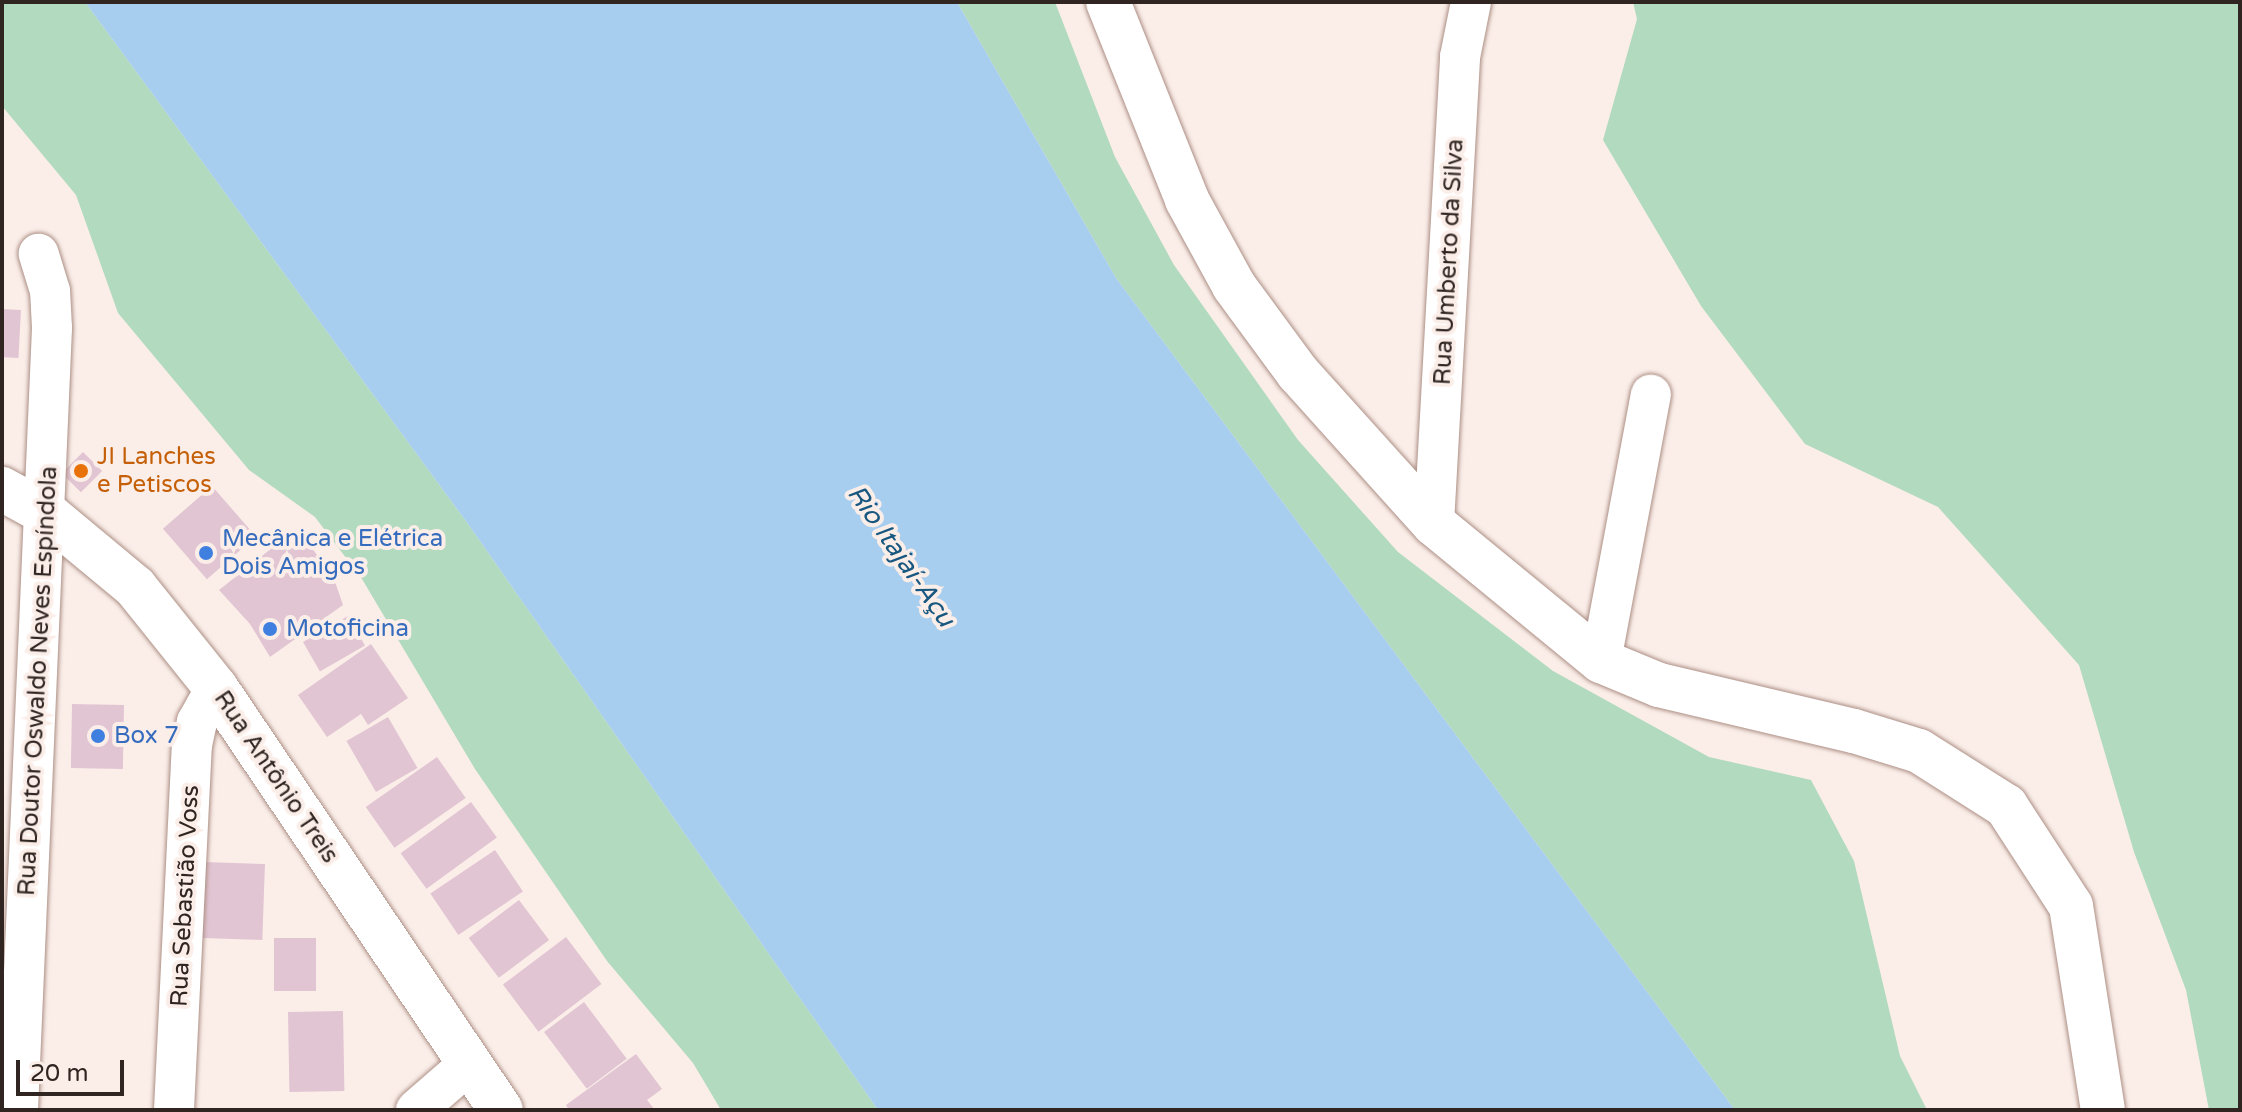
<!DOCTYPE html>
<meta charset="utf-8">
<style>
body{margin:0}
#map{position:relative;width:2242px;height:1112px;overflow:hidden;background:#fbeee9;font-family:"Varela Round",sans-serif}
div>[style]{position:absolute}
.green>*{inset:0;background:#b2dabf}
.water>*{inset:0;background:#a7ceee}
.building>*{inset:0;background:#e2c5d3;transform-origin:0 0}
.roads{filter:drop-shadow(0 0 2px #ac8f85) drop-shadow(0 0 2px #ac8f85)}
.minor>*{height:40px;margin:-20px;padding:0 20px;transform-origin:20px;border-radius:20px;background:#fff}
.major>*{height:44px;margin:-22px;padding:0 22px;transform-origin:22px;border-radius:22px;background:#fff}
.dots>*{width:22px;height:22px;translate:-50% -50%;box-sizing:border-box;border:4px solid #fbeee9;border-radius:50%}
span{translate:-50% -50%;white-space:nowrap;text-align:center;line-height:1.15;-webkit-text-stroke:8px #fbeee9;paint-order:stroke}
.street-label{font-size:24px;color:#302521}
.food-label{font-size:24px;color:#c56008}
.left{translate:0 -50%;text-align:left}
.shop-label{font-size:24px;color:#366cbe}
.water-label{font-size:26px;color:#18577f;font-style:italic}
.frame{position:absolute;inset:0;border:4px solid #302521;pointer-events:none}
.scale{position:absolute;left:16px;top:1060px;width:108px;height:36px;box-sizing:border-box;border:4px solid #302521;border-top:0;padding-left:10px;font-size:24px;line-height:28px;white-space:nowrap;color:#302521;-webkit-text-stroke:6px #fbeee9;paint-order:stroke}
</style>
<div id="map">
<div class="green">
<div style="clip-path:polygon(2px 2px,85px 2px,468px 524px,878px 1110px,721px 1110px,693px 1063px,607px 961px,475px 769px,362px 579px,315px 517px,249px 470px,118px 313px,76px 195px,2px 106px)"></div>
<div style="clip-path:polygon(957px 2px,1055px 2px,1115px 157px,1174px 265px,1298px 440px,1398px 552px,1553px 671px,1709px 757px,1811px 780px,1854px 861px,1900px 1056px,1927px 1110px,1735px 1110px,1116px 278px)"></div>
<div style="clip-path:polygon(1633px 2px,2240px 2px,2240px 1110px,2209px 1110px,2186px 990px,2134px 852px,2079px 665px,1938px 507px,1805px 444px,1701px 306px,1603px 140px,1637px 19px)"></div>
</div>
<div class="water">
<div style="clip-path:polygon(85px 2px,957px 2px,1116px 278px,1735px 1110px,878px 1110px,468px 524px)"></div>
</div>
<div class="building">
<div style="left:2px;top:309px;width:19px;height:48px;rotate:3deg"></div>
<div style="left:83px;top:452px;width:27px;height:30px;rotate:45deg"></div>
<div style="left:212px;top:486px;width:67px;height:65px;rotate:49deg"></div>
<div style="clip-path:polygon(296px 529px,332px 573px,343px 605px,270px 657px,250px 624px,219px 590px)"></div>
<div style="left:348px;top:616px;width:34px;height:52px;rotate:60deg"></div>
<div style="clip-path:polygon(371px 644px,408px 698px,368px 725px,361px 714px,327px 737px,298px 695px)"></div>
<div style="left:72px;top:704px;width:52px;height:64px;rotate:1deg"></div>
<div style="left:388px;top:717px;width:59px;height:48px;rotate:60deg"></div>
<div style="left:437px;top:757px;width:50px;height:87px;rotate:55deg"></div>
<div style="left:471px;top:802px;width:44px;height:87px;rotate:54deg"></div>
<div style="left:495px;top:850px;width:50px;height:78px;rotate:56deg"></div>
<div style="left:205px;top:862px;width:60px;height:76px;rotate:2deg"></div>
<div style="left:519px;top:900px;width:50px;height:63px;rotate:53deg"></div>
<div style="left:566px;top:937px;width:59px;height:79px;rotate:53deg"></div>
<div style="left:316px;top:938px;width:53px;height:42px;rotate:90deg"></div>
<div style="left:584px;top:1002px;width:71px;height:50px;rotate:53deg"></div>
<div style="left:343px;top:1011px;width:80px;height:55px;rotate:89deg"></div>
<div style="clip-path:polygon(636px 1054px,662px 1089px,647px 1100px,655px 1110px,569px 1110px,566px 1105px)"></div>
</div>
<div class="roads">
<div class="minor">
<div style="left:1434px;top:524px;width:468px;rotate:-86.8deg"></div>
<div style="left:1460px;top:57px;width:56px;rotate:-78.7deg"></div>
<div style="left:1601px;top:661px;width:271px;rotate:-79.4deg"></div>
<div style="left:18px;top:1110px;width:783px;rotate:-87.51deg"></div>
<div style="left:52px;top:328px;width:37px;rotate:-93deg"></div>
<div style="left:50px;top:291px;width:39px;rotate:-107deg"></div>
<div style="left:174px;top:1110px;width:365px;rotate:-87.2deg"></div>
<div style="left:192px;top:745px;width:24px;rotate:-78deg"></div>
<div style="left:197px;top:722px;width:39px;rotate:-61deg"></div>
<div style="left:416px;top:1110px;width:72px;rotate:-41deg"></div>
</div>
<div class="major">
<div style="left:1108px;top:2px;width:213px;rotate:68.2deg"></div>
<div style="left:1187px;top:200px;width:98px;rotate:61.3deg"></div>
<div style="left:1234px;top:286px;width:108px;rotate:53.7deg"></div>
<div style="left:1298px;top:373px;width:203px;rotate:48deg"></div>
<div style="left:1434px;top:524px;width:216px;rotate:39.4deg"></div>
<div style="left:1601px;top:661px;width:63px;rotate:22.5deg"></div>
<div style="left:1659px;top:685px;width:200px;rotate:13.3deg"></div>
<div style="left:1854px;top:731px;width:68px;rotate:17.1deg"></div>
<div style="left:1919px;top:751px;width:103px;rotate:32.3deg"></div>
<div style="left:2006px;top:806px;width:119px;rotate:57deg"></div>
<div style="left:2071px;top:906px;width:206px;rotate:81.1deg"></div>
<div style="left:2px;top:489px;width:50px;rotate:28.6deg"></div>
<div style="left:46px;top:513px;width:116px;rotate:39.7deg"></div>
<div style="left:135px;top:587px;width:129px;rotate:51.3deg"></div>
<div style="left:216px;top:688px;width:509px;rotate:55.97deg"></div>
</div>
</div>
<div class="dots">
<div style="left:81px;top:471px;background:#e8710a"></div>
<div style="left:206px;top:553px;background:#3f7fe0"></div>
<div style="left:270px;top:629px;background:#3f7fe0"></div>
<div style="left:98px;top:736px;background:#3f7fe0"></div>
</div>
<div class="street-label">
<span style="left:1449px;top:262px;rotate:-87deg">Rua Umberto da Silva</span>
<span style="left:38px;top:681px;rotate:-87deg">Rua Doutor Oswaldo Neves Espíndola</span>
<span style="left:276px;top:777px;rotate:56deg">Rua Antônio Treis</span>
<span style="left:185px;top:896px;rotate:-87deg">Rua Sebastião Voss</span>
</div>
<div class="food-label">
<span class="left" style="left:97px;top:471px">JI Lanches<br>e Petiscos</span>
</div>
<div class="shop-label">
<span class="left" style="left:222px;top:553px">Mecânica e Elétrica<br>Dois Amigos</span>
<span class="left" style="left:286px;top:629px">Motoficina</span>
<span class="left" style="left:114px;top:736px">Box 7</span>
</div>
<div class="water-label">
<span style="left:901px;top:556px;rotate:55deg">Rio Itajaí-Açu</span>
</div>
<div class="frame"></div>
<div class="scale">20 m</div>
</div>
